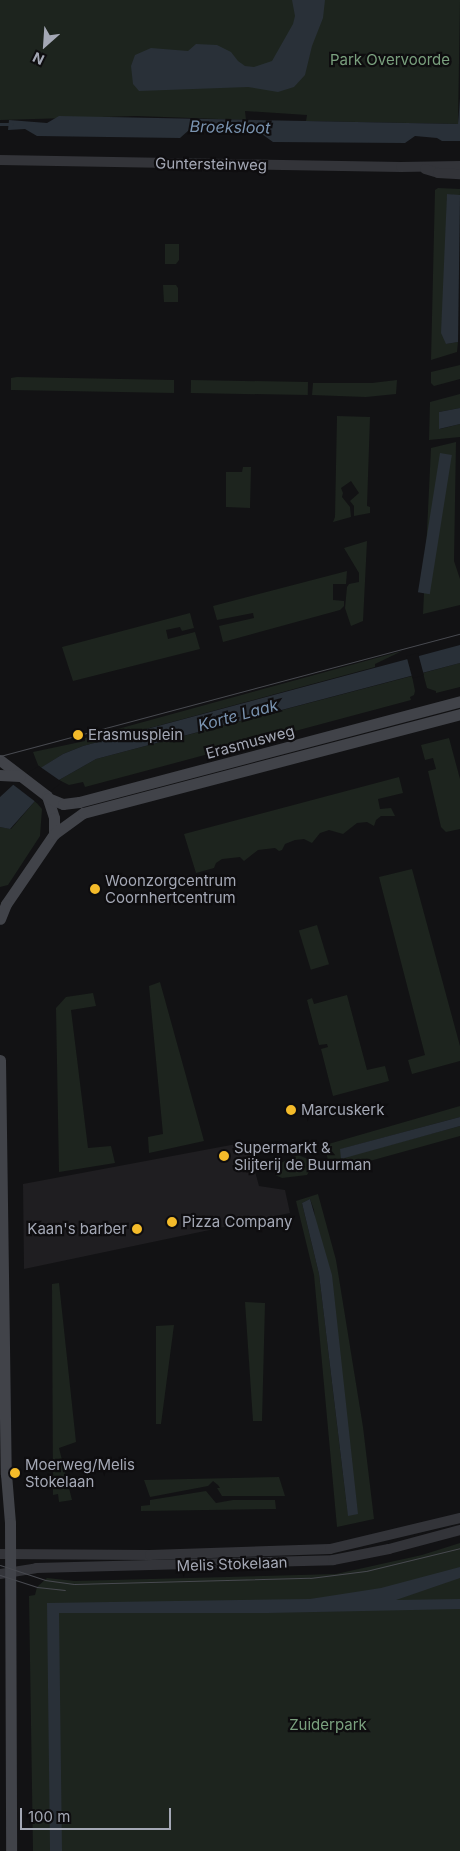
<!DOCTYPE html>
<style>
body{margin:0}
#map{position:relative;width:460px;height:1851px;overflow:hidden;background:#121214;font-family:Inter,sans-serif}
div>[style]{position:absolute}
.built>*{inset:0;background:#1f1e21}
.green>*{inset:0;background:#1d241e;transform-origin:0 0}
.water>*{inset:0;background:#293038;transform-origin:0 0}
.pier>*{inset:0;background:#121214;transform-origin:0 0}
.stream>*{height:3px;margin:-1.5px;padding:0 1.5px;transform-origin:1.5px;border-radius:1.5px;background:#293038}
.tertiary>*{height:10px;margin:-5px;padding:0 5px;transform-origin:5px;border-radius:5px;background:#333439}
.secondary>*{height:11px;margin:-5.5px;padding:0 5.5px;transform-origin:5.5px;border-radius:5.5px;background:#414349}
.tram>*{height:1px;margin:-0.5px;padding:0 0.5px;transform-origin:0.5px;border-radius:0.5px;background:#484a50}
.dots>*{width:14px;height:14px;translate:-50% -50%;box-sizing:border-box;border:2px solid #0e0d0f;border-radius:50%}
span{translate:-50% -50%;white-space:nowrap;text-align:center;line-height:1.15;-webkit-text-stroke:4.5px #0e0d0f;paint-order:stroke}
.park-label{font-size:15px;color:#7aa07e}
.street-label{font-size:15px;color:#a4a8b5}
.poi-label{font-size:15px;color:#a4a8b5}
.left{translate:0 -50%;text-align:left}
.right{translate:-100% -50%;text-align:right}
.water-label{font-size:16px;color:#7a94b1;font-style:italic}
.north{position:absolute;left:20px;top:20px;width:50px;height:50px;-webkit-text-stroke:4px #0e0d0f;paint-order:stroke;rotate:206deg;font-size:14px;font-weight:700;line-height:20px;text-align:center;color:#a4a8b5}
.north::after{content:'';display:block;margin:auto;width:18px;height:22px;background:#a4a8b5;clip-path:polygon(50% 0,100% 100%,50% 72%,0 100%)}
.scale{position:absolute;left:20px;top:1808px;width:151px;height:22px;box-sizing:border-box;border:2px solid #a4a8b5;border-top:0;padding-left:6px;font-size:15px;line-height:18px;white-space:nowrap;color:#a4a8b5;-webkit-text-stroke:4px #0e0d0f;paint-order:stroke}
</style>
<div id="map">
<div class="built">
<div style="clip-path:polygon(247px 1142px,259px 1186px,285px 1190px,290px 1213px,24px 1269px,23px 1184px)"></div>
</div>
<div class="green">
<div style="clip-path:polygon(0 0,460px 0,458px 124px,306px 121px,307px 115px,245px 111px,246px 120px,136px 116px,0 120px)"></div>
<div style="clip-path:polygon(438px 188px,460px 189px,459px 265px,460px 196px,447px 194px,446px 344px,458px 342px,457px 352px,431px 360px,435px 190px)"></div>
<div style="clip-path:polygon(165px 244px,179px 244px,179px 260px,176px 264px,165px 264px)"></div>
<div style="clip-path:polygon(163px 285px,176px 285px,178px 288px,178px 302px,164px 302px)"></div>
<div style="clip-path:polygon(460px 365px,460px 379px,434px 386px,431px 383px,431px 372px)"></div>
<div style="clip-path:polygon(17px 377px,174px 380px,174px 393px,11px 390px,11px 378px)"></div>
<div style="left:191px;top:380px;width:117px;height:13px;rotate:1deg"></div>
<div style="clip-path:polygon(397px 380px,396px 394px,366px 397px,312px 395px,313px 383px,372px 383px)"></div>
<div style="clip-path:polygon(460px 394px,460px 408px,439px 412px,440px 429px,460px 424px,460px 437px,429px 440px,430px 402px)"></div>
<div style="clip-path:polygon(337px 416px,370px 417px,367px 506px,370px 507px,370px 513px,354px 516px,354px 506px,350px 501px,359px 493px,351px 481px,341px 488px,343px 493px,342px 497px,350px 507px,351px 517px,333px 522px,335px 517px)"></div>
<div style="clip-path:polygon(456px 442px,454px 561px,460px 579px,460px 605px,423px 614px,431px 448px)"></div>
<div style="clip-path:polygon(243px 467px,251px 467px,250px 508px,226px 507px,226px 472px,242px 472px)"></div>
<div style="clip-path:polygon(367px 541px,363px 621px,351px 626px,345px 608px,347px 587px,349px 584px,359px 582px,359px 573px,344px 548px)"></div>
<div style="clip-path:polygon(347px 571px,346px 584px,333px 584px,333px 600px,344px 601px,344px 606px,340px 610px,223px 642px,219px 626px,254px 618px,253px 613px,217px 620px,213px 606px)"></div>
<div style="clip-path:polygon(190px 613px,194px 628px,182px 631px,180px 627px,166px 630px,168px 639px,195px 632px,200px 649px,73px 681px,62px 647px)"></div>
<div style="clip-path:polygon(402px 651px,375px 664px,375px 667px,83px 746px,63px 754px,41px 768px,38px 765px,33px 752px,85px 741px,85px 738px)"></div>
<div style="clip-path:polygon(460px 663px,460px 687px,436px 693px,436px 691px,427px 688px,423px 673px)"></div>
<div style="clip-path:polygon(412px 676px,415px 691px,414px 695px,410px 697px,411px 700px,85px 787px,83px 782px,69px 785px,59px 780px,96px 759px)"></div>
<div style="clip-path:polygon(449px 738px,460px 779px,460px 829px,446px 832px,441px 827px,428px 771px,436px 769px,433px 758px,425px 760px,421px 745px)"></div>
<div style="clip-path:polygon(399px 777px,403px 793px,378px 799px,380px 809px,391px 808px,395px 816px,381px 816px,376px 820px,374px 826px,367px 822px,357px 823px,343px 834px,329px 830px,320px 833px,312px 843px,304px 839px,295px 840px,285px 844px,282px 850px,279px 851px,275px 848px,258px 850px,244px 861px,240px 857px,222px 859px,216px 863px,214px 868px,196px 873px,184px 834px)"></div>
<div style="clip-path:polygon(35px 801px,42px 809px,40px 836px,8px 885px,0 887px,0 827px,11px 829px)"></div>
<div style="clip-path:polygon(412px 869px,460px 1046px,460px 1061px,412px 1074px,408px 1060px,425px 1055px,379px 877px)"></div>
<div style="left:317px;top:925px;width:41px;height:19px;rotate:73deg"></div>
<div style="clip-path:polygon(160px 982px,204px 1141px,149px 1153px,148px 1137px,163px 1134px,149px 986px)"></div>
<div style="clip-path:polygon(93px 993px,96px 1006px,71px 1010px,88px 1148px,111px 1146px,115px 1163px,59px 1172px,56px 1008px,66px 997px)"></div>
<div style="clip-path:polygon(347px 995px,367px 1070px,385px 1066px,389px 1081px,333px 1096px,321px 1049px,328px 1047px,327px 1044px,319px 1045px,307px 1000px,312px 998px,314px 1004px)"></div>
<div style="clip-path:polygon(460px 1106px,460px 1117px,341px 1149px,341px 1158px,460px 1126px,460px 1136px,330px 1172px,325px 1145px)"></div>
<div style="clip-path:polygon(298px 1155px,308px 1159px,311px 1168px,307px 1175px,282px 1178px,275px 1175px,276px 1165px)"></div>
<div style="clip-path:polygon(evenodd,318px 1194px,336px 1260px,363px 1427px,374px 1519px,337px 1527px,314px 1275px,296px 1201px,318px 1194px,310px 1199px,314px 1210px,348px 1516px,319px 1274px,302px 1203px,310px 1199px)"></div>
<div style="clip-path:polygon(59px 1283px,76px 1442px,59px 1448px,72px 1500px,59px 1502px,58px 1494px,53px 1495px,52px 1284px)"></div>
<div style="clip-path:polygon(245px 1302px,265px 1303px,262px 1421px,253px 1421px)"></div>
<div style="clip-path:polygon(174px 1325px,161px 1424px,156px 1424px,156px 1326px)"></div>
<div style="clip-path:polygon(279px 1477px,285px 1496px,222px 1496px,217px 1488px,220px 1488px,218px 1485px,213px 1481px,208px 1486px,150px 1497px,144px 1480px)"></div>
<div style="clip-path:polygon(206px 1491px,216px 1503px,233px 1500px,275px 1500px,276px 1509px,141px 1511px,141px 1506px,150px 1505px,150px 1500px)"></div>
<div style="clip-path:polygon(460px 1543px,460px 1851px,33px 1851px,29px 1596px,35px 1595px,37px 1587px,47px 1578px,74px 1581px,336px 1574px,422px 1555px)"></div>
</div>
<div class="water">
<div style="clip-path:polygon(292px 0,325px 0,323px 18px,312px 46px,305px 75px,294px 87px,278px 92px,248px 87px,139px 91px,133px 84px,131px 66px,135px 55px,151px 48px,188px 51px,196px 44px,217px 45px,231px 52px,238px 61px,245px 66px,254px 67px,272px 61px,293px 24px,295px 16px)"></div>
<div style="clip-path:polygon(460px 98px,460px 141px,442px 141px,437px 138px,415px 136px,405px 143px,273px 142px,259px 132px,189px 130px,180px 138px,37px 136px,25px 129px,8px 130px,9px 120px,47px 123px,59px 116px,458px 124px)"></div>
<div style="clip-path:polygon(447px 194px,460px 195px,458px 342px,446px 344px,441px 333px)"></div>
<div style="clip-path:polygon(460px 408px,460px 424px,439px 429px,439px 412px)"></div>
<div style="left:440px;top:453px;width:12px;height:141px;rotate:9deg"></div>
<div style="clip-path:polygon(460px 645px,460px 663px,96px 759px,59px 780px,35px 801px,10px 829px,0 827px,0 797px,13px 785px,63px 754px,83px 746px)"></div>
<div style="clip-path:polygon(460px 1117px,460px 1126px,341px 1159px,340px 1149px)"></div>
<div style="clip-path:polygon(310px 1199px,332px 1275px,358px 1514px,348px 1516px,319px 1274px,302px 1203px)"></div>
<div style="clip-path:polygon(460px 1567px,460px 1578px,396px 1600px,460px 1599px,460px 1609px,267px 1613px,59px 1613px,62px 1851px,50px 1851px,47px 1603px,310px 1599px,381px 1588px)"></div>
</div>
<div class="pier">
<div style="left:418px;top:653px;width:23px;height:12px;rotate:75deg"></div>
<div style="clip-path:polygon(39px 766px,62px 782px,37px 803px,11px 783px)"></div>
</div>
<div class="stream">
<div style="left:0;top:124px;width:12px"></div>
</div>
<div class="tertiary">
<div style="left:0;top:160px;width:401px;rotate:1deg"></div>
<div style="left:401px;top:167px;width:59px;rotate:-1deg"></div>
<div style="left:425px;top:169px;width:14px;rotate:17deg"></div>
<div style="left:438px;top:173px;width:22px;rotate:3deg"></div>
<div style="left:0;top:1554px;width:150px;rotate:0.4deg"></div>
<div style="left:150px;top:1555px;width:180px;rotate:-1.9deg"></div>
<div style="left:330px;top:1549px;width:134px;rotate:-13.4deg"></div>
<div style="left:0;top:1574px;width:36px;rotate:-9deg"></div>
<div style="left:36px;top:1568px;width:297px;rotate:-1.5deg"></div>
<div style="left:333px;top:1560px;width:57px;rotate:-11.1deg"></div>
<div style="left:389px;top:1549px;width:73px;rotate:-15deg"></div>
</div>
<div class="secondary">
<div style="left:0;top:760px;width:59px;rotate:37.5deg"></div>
<div style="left:47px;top:796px;width:23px;rotate:72deg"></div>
<div style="left:54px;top:818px;width:16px;rotate:90deg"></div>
<div style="left:54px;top:834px;width:85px;rotate:124.4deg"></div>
<div style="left:6px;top:904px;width:16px;rotate:112deg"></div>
<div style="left:0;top:775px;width:20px;rotate:3deg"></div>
<div style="left:48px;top:798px;width:16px;rotate:22deg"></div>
<div style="left:63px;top:804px;width:16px;rotate:-7deg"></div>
<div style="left:79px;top:802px;width:394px;rotate:-14.8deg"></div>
<div style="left:54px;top:834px;width:36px;rotate:-36deg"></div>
<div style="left:83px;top:813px;width:390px;rotate:-14.7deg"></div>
<div style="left:0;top:1060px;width:414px;rotate:89.2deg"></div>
<div style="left:6px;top:1474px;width:49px;rotate:85.3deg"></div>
<div style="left:10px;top:1523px;width:328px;rotate:89.8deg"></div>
</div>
<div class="tram">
<div style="left:0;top:756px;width:476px;rotate:-14.9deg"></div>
<div style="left:0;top:1565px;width:47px;rotate:18.4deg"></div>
<div style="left:45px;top:1580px;width:29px;rotate:8deg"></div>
<div style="left:74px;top:1584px;width:236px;rotate:-1.5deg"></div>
<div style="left:310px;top:1578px;width:56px;rotate:-7.1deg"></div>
<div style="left:366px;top:1571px;width:97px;rotate:-13.7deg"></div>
<div style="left:0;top:1575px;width:39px;rotate:18deg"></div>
<div style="left:37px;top:1587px;width:28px;rotate:6deg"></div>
</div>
<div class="dots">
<div style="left:78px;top:735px;background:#f4bb2a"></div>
<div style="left:95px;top:889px;background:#f4bb2a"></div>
<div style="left:291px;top:1110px;background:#f4bb2a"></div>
<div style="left:224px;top:1156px;background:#f4bb2a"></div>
<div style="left:172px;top:1222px;background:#f4bb2a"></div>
<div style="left:137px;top:1229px;background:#f4bb2a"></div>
<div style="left:15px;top:1473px;background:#f4bb2a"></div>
</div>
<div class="park-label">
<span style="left:390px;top:60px">Park Overvoorde</span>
<span style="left:328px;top:1725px">Zuiderpark</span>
</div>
<div class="street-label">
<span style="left:211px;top:164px;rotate:1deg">Guntersteinweg</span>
<span style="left:250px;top:742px;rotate:-15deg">Erasmusweg</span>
<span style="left:232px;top:1564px;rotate:-2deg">Melis Stokelaan</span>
</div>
<div class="poi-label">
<span class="left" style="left:88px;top:735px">Erasmusplein</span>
<span class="left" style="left:105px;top:889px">Woonzorgcentrum<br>Coornhertcentrum</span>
<span class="left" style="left:301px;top:1110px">Marcuskerk</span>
<span class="left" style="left:234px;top:1156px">Supermarkt &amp;<br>Slijterij de Buurman</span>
<span class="left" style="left:182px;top:1222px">Pizza Company</span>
<span class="right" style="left:127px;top:1229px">Kaan's barber</span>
<span class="left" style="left:25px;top:1473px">Moerweg/Melis<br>Stokelaan</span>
</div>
<div class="water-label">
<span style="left:230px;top:127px;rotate:1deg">Broeksloot</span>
<span style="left:238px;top:715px;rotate:-15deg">Korte Laak</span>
</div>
<div class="north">N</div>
<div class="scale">100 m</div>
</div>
